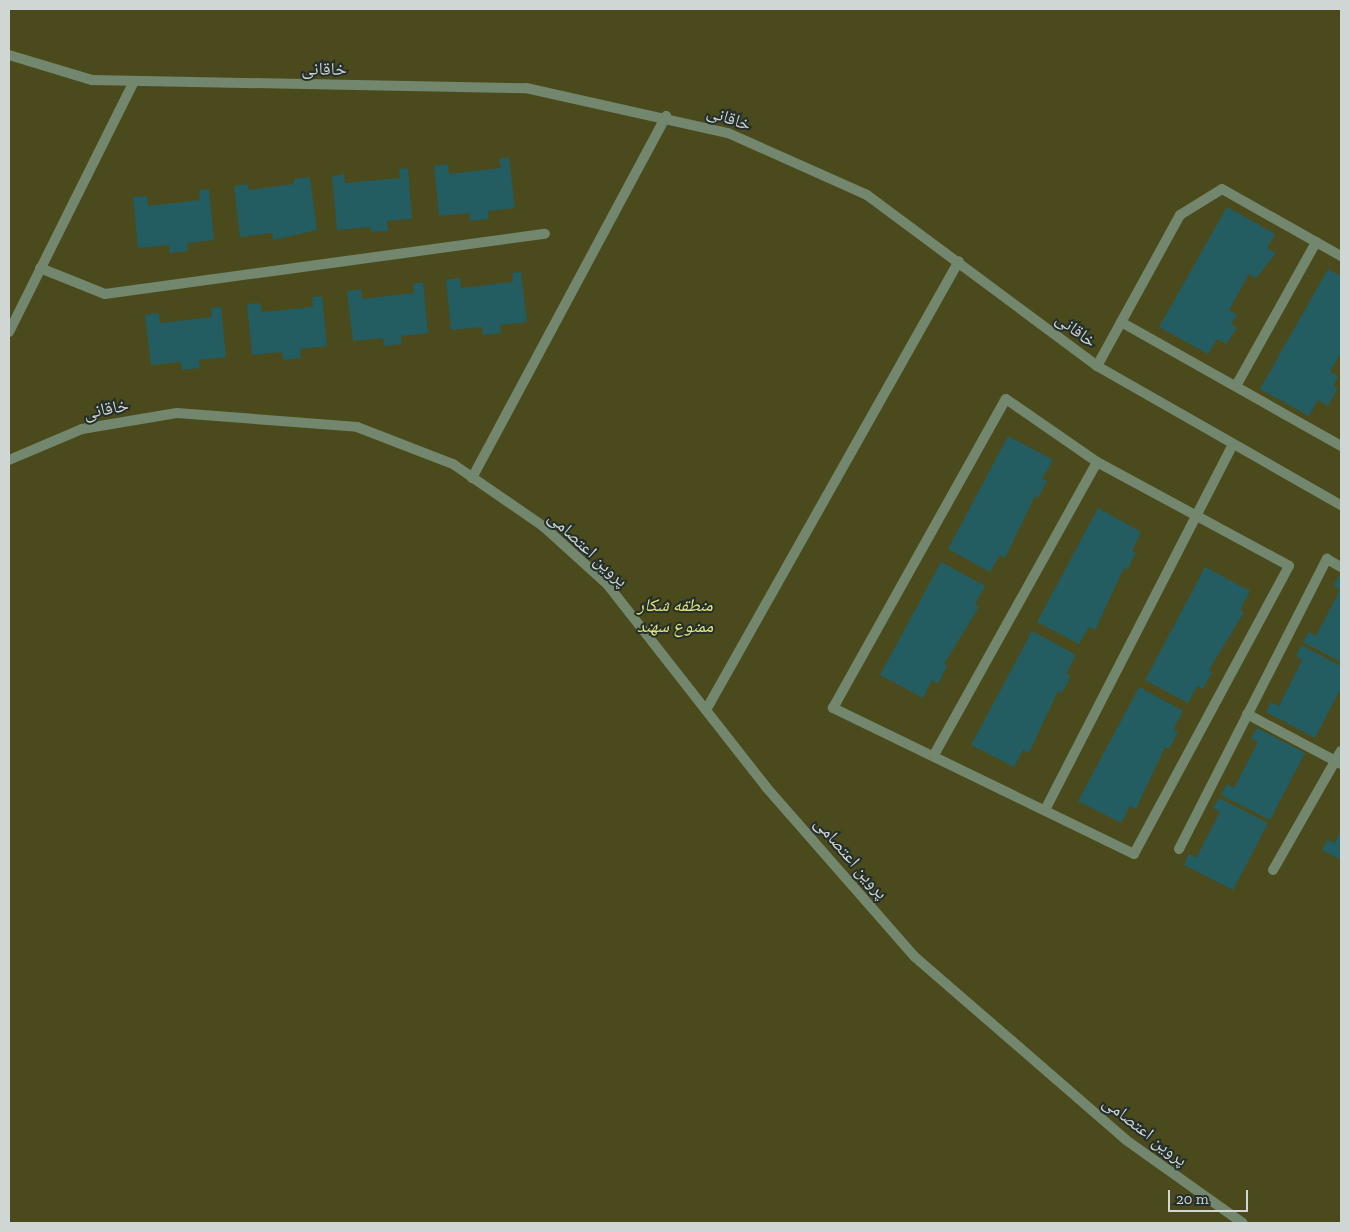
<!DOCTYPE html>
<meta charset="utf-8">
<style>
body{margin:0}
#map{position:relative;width:1350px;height:1232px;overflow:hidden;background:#2e3935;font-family:"Zilla Slab","Noto Naskh Arabic",serif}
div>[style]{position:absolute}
.green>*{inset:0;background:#4a4a1c;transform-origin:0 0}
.building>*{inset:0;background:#235d61}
.minor>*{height:10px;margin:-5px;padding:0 5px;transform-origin:5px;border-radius:5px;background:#72876d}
.tertiary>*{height:10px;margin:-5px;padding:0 5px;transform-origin:5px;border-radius:5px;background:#72876d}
span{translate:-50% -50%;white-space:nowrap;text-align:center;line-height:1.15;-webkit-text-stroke:4px #242f2b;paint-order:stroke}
.street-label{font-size:18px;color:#d0d6d4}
.park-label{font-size:18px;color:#e3e479;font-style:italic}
.frame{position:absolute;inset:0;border:10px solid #d0d6d4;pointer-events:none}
.scale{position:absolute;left:1168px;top:1190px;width:80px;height:22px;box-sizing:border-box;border:2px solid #d0d6d4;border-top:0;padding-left:6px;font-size:15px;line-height:18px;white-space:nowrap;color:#d0d6d4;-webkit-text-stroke:4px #242f2b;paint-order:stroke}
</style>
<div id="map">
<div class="green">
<div style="left:9px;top:9px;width:1332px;height:1214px"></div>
</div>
<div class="building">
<div style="clip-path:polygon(509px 157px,515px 208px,488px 211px,489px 219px,470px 221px,469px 213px,439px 216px,434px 166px,448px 164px,449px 174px,501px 168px,499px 159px)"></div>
<div style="clip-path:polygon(408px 168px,412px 219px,387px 221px,388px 231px,371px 232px,371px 227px,337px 230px,332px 176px,344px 174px,345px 183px,400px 178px,399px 169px)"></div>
<div style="clip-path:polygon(310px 177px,317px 230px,273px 240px,272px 233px,240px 237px,234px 186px,248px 184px,248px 190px,294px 184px,294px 179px)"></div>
<div style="clip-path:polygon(209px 189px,214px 240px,187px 243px,188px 251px,170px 253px,169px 245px,138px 248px,133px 197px,147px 196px,148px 206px,200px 200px,199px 190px)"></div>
<div style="clip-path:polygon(1227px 207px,1275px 234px,1267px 248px,1276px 253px,1256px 278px,1249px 274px,1229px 310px,1237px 315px,1231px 324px,1237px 327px,1227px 344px,1217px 339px,1208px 354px,1159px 327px)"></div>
<div style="clip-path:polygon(1328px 269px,1341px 276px,1341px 352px,1330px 372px,1338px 376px,1333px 386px,1338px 388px,1328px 406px,1318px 400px,1309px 416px,1260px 389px)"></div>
<div style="clip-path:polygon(521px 272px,527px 322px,500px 325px,501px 333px,483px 335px,482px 327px,451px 330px,446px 280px,460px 278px,461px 288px,513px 282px,512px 273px)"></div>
<div style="clip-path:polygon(423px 282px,428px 333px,401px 336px,402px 344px,384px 346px,383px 338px,353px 341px,347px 291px,361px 289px,362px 299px,414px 293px,413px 284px)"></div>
<div style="clip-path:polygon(322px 296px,327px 346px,300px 349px,301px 358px,283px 360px,282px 352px,252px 355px,247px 304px,260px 303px,262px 312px,313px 307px,312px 297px)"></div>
<div style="clip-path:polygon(221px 307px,226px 357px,199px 360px,200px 368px,182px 370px,181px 362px,151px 365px,145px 315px,159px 313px,160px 323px,212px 317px,211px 308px)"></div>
<div style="clip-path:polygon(1008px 436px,1053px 460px,1042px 479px,1047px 481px,1038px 498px,1035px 496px,1005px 558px,1000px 555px,990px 572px,948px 549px)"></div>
<div style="clip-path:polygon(1098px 508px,1141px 532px,1132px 551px,1136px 553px,1127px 570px,1124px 568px,1095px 630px,1089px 627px,1079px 644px,1037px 622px)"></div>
<div style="clip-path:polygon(941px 562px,985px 586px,975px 604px,979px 607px,944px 664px,947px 666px,938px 684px,932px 680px,923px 698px,880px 675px)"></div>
<div style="clip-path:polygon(1205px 567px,1250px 591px,1240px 610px,1244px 612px,1209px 670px,1212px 672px,1203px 689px,1197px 686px,1188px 703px,1145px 680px)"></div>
<div style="clip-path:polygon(1339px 576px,1341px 577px,1341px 662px,1303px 642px,1309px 632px,1316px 636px,1340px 590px,1333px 586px)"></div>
<div style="clip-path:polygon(1032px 631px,1076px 655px,1066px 674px,1071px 676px,1062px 693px,1058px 691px,1029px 753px,1023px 750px,1014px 767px,971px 745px)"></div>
<div style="clip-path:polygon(1301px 645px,1341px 666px,1341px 688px,1315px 738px,1266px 712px,1271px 702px,1279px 706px,1302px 660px,1296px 656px)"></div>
<div style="clip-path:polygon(1139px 687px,1183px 711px,1173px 730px,1178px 732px,1169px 749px,1165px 747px,1136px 809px,1130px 806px,1121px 823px,1078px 801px)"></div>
<div style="clip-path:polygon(1257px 728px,1305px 753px,1270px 820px,1221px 795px,1227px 784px,1234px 788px,1258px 742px,1251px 738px)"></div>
<div style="clip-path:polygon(1219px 798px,1268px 823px,1233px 890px,1184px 865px,1189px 854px,1196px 858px,1220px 812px,1213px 808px)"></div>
<div style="clip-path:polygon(1341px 830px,1341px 860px,1322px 850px,1327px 840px,1335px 843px)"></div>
</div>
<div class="minor">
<div style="left:40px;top:268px;width:70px;rotate:21.8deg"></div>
<div style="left:105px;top:294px;width:444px;rotate:-7.8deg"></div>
<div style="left:1121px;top:322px;width:253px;rotate:29.4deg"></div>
<div style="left:9px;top:332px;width:280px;rotate:-63.5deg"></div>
<div style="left:1097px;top:366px;width:172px;rotate:-61.2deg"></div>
<div style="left:1180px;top:215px;width:49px;rotate:-31.8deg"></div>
<div style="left:1222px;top:189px;width:137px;rotate:29.4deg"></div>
<div style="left:1236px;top:386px;width:165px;rotate:-60.9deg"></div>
<div style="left:1006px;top:399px;width:111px;rotate:34.7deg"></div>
<div style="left:1097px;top:462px;width:218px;rotate:28.4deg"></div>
<div style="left:1289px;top:566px;width:327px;rotate:118.3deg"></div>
<div style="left:1134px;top:854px;width:335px;rotate:-154.1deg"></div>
<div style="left:833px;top:708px;width:354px;rotate:-60.8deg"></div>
<div style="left:472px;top:478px;width:411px;rotate:-61.8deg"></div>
<div style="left:706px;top:710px;width:515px;rotate:-60.6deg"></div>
<div style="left:1247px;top:714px;width:106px;rotate:28deg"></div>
<div style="left:934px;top:755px;width:335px;rotate:-60.9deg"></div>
<div style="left:1045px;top:810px;width:409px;rotate:-62.8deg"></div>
<div style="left:1179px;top:849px;width:326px;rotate:-63deg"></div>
<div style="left:1327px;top:559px;width:16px;rotate:30deg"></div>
<div style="left:1273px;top:870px;width:137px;rotate:-60.3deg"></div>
</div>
<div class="tertiary">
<div style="left:9px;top:55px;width:87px;rotate:16.8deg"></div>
<div style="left:92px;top:80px;width:434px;rotate:1.1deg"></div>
<div style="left:526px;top:88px;width:207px;rotate:12.6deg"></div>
<div style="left:728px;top:133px;width:152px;rotate:24deg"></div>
<div style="left:867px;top:195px;width:287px;rotate:36.6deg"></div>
<div style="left:1097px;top:366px;width:281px;rotate:29.7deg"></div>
<div style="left:9px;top:460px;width:79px;rotate:-23deg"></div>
<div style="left:82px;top:429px;width:96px;rotate:-9.6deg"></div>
<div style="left:177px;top:413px;width:181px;rotate:4.4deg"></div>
<div style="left:357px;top:427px;width:103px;rotate:21.1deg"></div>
<div style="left:453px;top:464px;width:109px;rotate:34.6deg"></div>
<div style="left:543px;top:526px;width:86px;rotate:42.2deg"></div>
<div style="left:607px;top:584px;width:258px;rotate:51.9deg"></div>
<div style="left:766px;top:787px;width:226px;rotate:48.8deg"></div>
<div style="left:915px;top:957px;width:279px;rotate:40.9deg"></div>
<div style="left:1126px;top:1140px;width:143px;rotate:35.4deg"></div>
</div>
<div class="street-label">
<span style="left:324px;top:69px;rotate:1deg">خاقانی</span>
<span style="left:729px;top:118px;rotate:19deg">خاقانی</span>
<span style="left:1076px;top:330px;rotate:37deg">خاقانی</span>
<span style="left:106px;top:409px;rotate:-11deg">خاقانی</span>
<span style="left:588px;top:549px;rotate:43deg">پروین اعتصامی</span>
<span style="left:851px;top:858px;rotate:49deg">پروین اعتصامی</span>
<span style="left:1145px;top:1131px;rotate:38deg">پروین اعتصامی</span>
</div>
<div class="park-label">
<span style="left:675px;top:616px">منطقه شکار<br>ممنوع سهند</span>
</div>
<div class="frame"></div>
<div class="scale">20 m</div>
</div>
